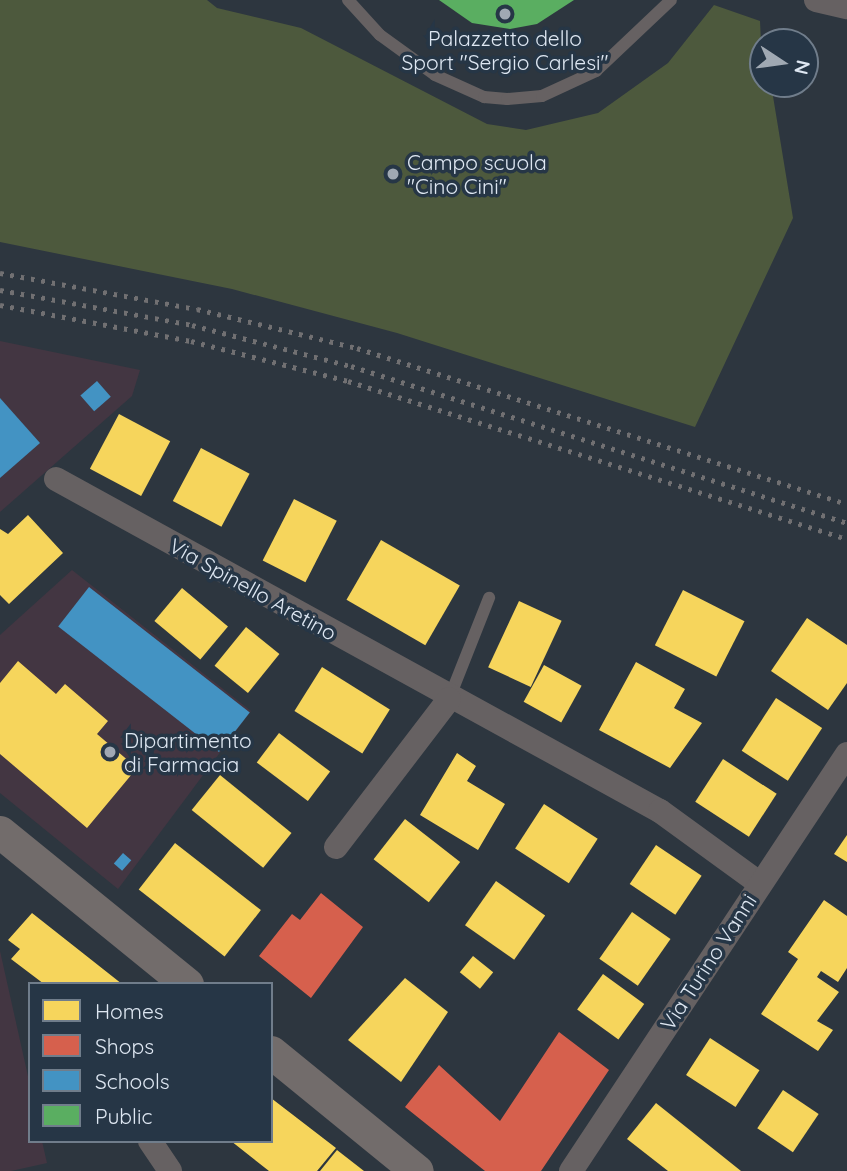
<!DOCTYPE html>
<style>
body{margin:0}
#map{position:relative;width:847px;height:1171px;overflow:hidden;background:#2d363f;font-family:Quicksand,sans-serif}
div>[style]{position:absolute}
.education>*{inset:0;background:#433642}
.green>*{inset:0;background:#4d593d}
.homes>*{inset:0;background:#f6d55c;transform-origin:0 0}
.shops>*{inset:0;background:#d6604d}
.schools>*{inset:0;background:#4393c3;transform-origin:0 0}
.public>*{inset:0;background:#5aae61}
.service>*{height:12px;margin:-6px;padding:0 6px;transform-origin:6px;border-radius:6px;background:#666162}
.minor>*{height:24px;margin:-12px;padding:0 12px;transform-origin:12px;border-radius:12px;background:#666162}
.secondary>*{height:33px;margin:-16.5px;padding:0 16.5px;transform-origin:16.5px;border-radius:16.5px;background:#726c6b}
.rail>*{height:5px;margin-top:-2.5px;transform-origin:0;background:repeating-linear-gradient(90deg,#717072 0 3.5px,transparent 0 10.5px)}
.dots>*{width:19px;height:19px;translate:-50% -50%;box-sizing:border-box;border:4px solid #263646;border-radius:50%}
span{translate:-50% -50%;white-space:nowrap;text-align:center;line-height:1.15;-webkit-text-stroke:7px #263646;paint-order:stroke}
.poi-label{font-size:21px;color:#dee7f2}
.left{translate:0 -50%;text-align:left}
.street-label{font-size:21px;color:#dee7f2}
.legend{position:absolute;left:28px;top:982px;width:245px;height:161px;box-sizing:border-box;background:#263646;border:2px solid #707d8b;margin:0;padding:9px 12px;list-style:none;font-size:21px;color:#dee7f2}
.legend li{display:flex;align-items:center;gap:14px;height:35px}
.legend b{width:35px;border:2px solid #707d8b}
.north{position:absolute;left:749px;top:28px;width:70px;height:70px;box-sizing:border-box;background:#263646;border:2px solid #707d8b;border-radius:50%;rotate:103deg;font-size:19px;font-weight:700;line-height:28px;text-align:center;color:#dee7f2}
.north::after{content:'';display:block;margin:auto;width:24px;height:32px;background:#a0a9b3;clip-path:polygon(50% 0,100% 100%,50% 72%,0 100%)}
</style>
<div id="map">
<div class="education">
<div style="clip-path:polygon(0 341px,140px 370px,132px 396px,0 512px)"></div>
<div style="clip-path:polygon(72px 570px,251px 711px,118px 889px,0 793px,0 635px)"></div>
<div style="clip-path:polygon(0 951px,30px 1085px,30px 1141px,42px 1141px,47px 1163px,11px 1171px,0 1171px)"></div>
</div>
<div class="green">
<div style="clip-path:polygon(0 0,207px 0,217px 8px,301px 28px,487px 124px,526px 130px,598px 113px,668px 63px,714px 5px,760px 21px,763px 84px,771px 84px,793px 218px,695px 427px,397px 333px,232px 289px,0 242px)"></div>
</div>
<div class="homes">
<div style="left:119px;top:414px;width:58px;height:62px;rotate:28deg"></div>
<div style="left:201px;top:448px;width:55px;height:60px;rotate:28deg"></div>
<div style="left:294px;top:499px;width:48px;height:69px;rotate:27deg"></div>
<div style="clip-path:polygon(28px 515px,63px 553px,9px 604px,0 595px,0 529px,8px 534px)"></div>
<div style="left:381px;top:540px;width:91px;height:69px;rotate:30deg"></div>
<div style="left:182px;top:588px;width:60px;height:43px;rotate:40deg"></div>
<div style="left:683px;top:590px;width:69px;height:62px;rotate:27deg"></div>
<div style="left:519px;top:601px;width:47px;height:73px;rotate:25deg"></div>
<div style="clip-path:polygon(807px 618px,847px 645px,847px 683px,828px 710px,771px 671px)"></div>
<div style="left:246px;top:627px;width:43px;height:50px;rotate:39deg"></div>
<div style="clip-path:polygon(18px 661px,56px 694px,65px 684px,108px 721px,97px 734px,137px 768px,87px 828px,0 754px,0 683px)"></div>
<div style="clip-path:polygon(636px 662px,685px 689px,674px 708px,702px 723px,670px 768px,599px 730px)"></div>
<div style="left:544px;top:665px;width:43px;height:42px;rotate:29deg"></div>
<div style="left:322px;top:667px;width:80px;height:52px;rotate:32deg"></div>
<div style="left:776px;top:698px;width:55px;height:63px;rotate:33deg"></div>
<div style="left:279px;top:733px;width:64px;height:37px;rotate:37deg"></div>
<div style="clip-path:polygon(457px 753px,476px 766px,467px 781px,505px 804px,478px 850px,420px 815px)"></div>
<div style="left:723px;top:759px;width:64px;height:51px;rotate:33deg"></div>
<div style="left:220px;top:775px;width:92px;height:45px;rotate:39deg"></div>
<div style="left:544px;top:804px;width:64px;height:53px;rotate:33deg"></div>
<div style="left:405px;top:819px;width:70px;height:51px;rotate:38deg"></div>
<div style="clip-path:polygon(847px 835px,847px 862px,834px 854px)"></div>
<div style="left:175px;top:843px;width:109px;height:59px;rotate:38deg"></div>
<div style="left:656px;top:845px;width:55px;height:47px;rotate:34deg"></div>
<div style="left:496px;top:881px;width:60px;height:54px;rotate:35deg"></div>
<div style="clip-path:polygon(824px 900px,847px 916px,847px 968px,838px 982px,821px 971px,817px 977px,839px 992px,817px 1021px,833px 1030px,818px 1051px,761px 1014px,798px 959px,788px 952px)"></div>
<div style="left:632px;top:912px;width:47px;height:57px;rotate:35deg"></div>
<div style="clip-path:polygon(32px 913px,122px 984px,44px 984px,11px 959px,20px 949px,8px 940px)"></div>
<div style="left:473px;top:956px;width:26px;height:21px;rotate:39deg"></div>
<div style="left:603px;top:974px;width:51px;height:44px;rotate:36deg"></div>
<div style="clip-path:polygon(405px 978px,448px 1012px,401px 1082px,348px 1040px)"></div>
<div style="left:710px;top:1038px;width:59px;height:44px;rotate:33deg"></div>
<div style="left:783px;top:1090px;width:43px;height:46px;rotate:34deg"></div>
<div style="clip-path:polygon(271px 1098px,336px 1148px,317px 1171px,269px 1171px,231px 1141px,271px 1141px)"></div>
<div style="clip-path:polygon(656px 1103px,741px 1171px,668px 1171px,627px 1139px)"></div>
<div style="clip-path:polygon(337px 1150px,364px 1171px,320px 1171px)"></div>
</div>
<div class="shops">
<div style="clip-path:polygon(321px 893px,363px 927px,311px 998px,259px 956px,292px 914px,300px 920px)"></div>
<div style="clip-path:polygon(559px 1032px,609px 1070px,541px 1171px,485px 1171px,405px 1107px,439px 1065px,500px 1121px)"></div>
</div>
<div class="schools">
<div style="left:97px;top:381px;width:21px;height:22px;rotate:49deg"></div>
<div style="clip-path:polygon(0 398px,40px 443px,0 478px)"></div>
<div style="left:89px;top:587px;width:204px;height:50px;rotate:38deg"></div>
<div style="left:123px;top:853px;width:11px;height:14px;rotate:41deg"></div>
</div>
<div class="public">
<div style="clip-path:polygon(439px 0,574px 0,537px 24px,510px 29px,472px 23px)"></div>
</div>
<div class="service">
<div style="left:348px;top:0;width:47px;rotate:47.6deg"></div>
<div style="left:380px;top:35px;width:68px;rotate:36deg"></div>
<div style="left:435px;top:75px;width:54px;rotate:24.2deg"></div>
<div style="left:484px;top:97px;width:23px;rotate:5deg"></div>
<div style="left:507px;top:99px;width:35px;rotate:-5deg"></div>
<div style="left:542px;top:96px;width:60px;rotate:-24.8deg"></div>
<div style="left:596px;top:71px;width:103px;rotate:-43.4deg"></div>
<div style="left:449px;top:699px;width:109px;rotate:-68.4deg"></div>
</div>
<div class="minor">
<div style="left:816px;top:0;width:32px;rotate:13deg"></div>
<div style="left:56px;top:479px;width:689px;rotate:28.8deg"></div>
<div style="left:660px;top:811px;width:122px;rotate:36deg"></div>
<div style="left:336px;top:847px;width:186px;rotate:-52.6deg"></div>
<div style="left:150px;top:1141px;width:36px;rotate:56deg"></div>
<div style="left:571px;top:1171px;width:500px;rotate:-56.5deg"></div>
</div>
<div class="secondary">
<div style="left:0;top:832px;width:241px;rotate:39.1deg"></div>
<div style="left:271px;top:1052px;width:188px;rotate:39.2deg"></div>
</div>
<div class="rail">
<div style="left:0;top:273px;width:200px;rotate:10.4deg"></div>
<div style="left:197px;top:309px;width:165px;rotate:13.7deg"></div>
<div style="left:357px;top:348px;width:514px;rotate:17.66deg"></div>
<div style="left:0;top:290px;width:195px;rotate:10.3deg"></div>
<div style="left:192px;top:325px;width:164px;rotate:14.5deg"></div>
<div style="left:351px;top:366px;width:520px;rotate:17.56deg"></div>
<div style="left:0;top:305px;width:194px;rotate:10.7deg"></div>
<div style="left:191px;top:341px;width:162px;rotate:14.3deg"></div>
<div style="left:348px;top:381px;width:523px;rotate:17.57deg"></div>
</div>
<div class="dots">
<div style="left:505px;top:14px;background:#a0a9b3"></div>
<div style="left:393px;top:174px;background:#a0a9b3"></div>
<div style="left:110px;top:752px;background:#a0a9b3"></div>
</div>
<div class="poi-label">
<span style="left:505px;top:50px">Palazzetto dello<br>Sport "Sergio Carlesi"</span>
<span class="left" style="left:407px;top:174px">Campo scuola<br>"Cino Cini"</span>
<span class="left" style="left:124px;top:752px">Dipartimento<br>di Farmacia</span>
</div>
<div class="street-label">
<span style="left:253px;top:589px;rotate:29deg">Via Spinello Aretino</span>
<span style="left:708px;top:962px;rotate:-57deg">Via Turino Vanni</span>
</div>
<ul class="legend">
<li><b style="height:19px;background:#f6d55c"></b>Homes</li>
<li><b style="height:19px;background:#d6604d"></b>Shops</li>
<li><b style="height:19px;background:#4393c3"></b>Schools</li>
<li><b style="height:19px;background:#5aae61"></b>Public</li>
</ul>
<div class="north">N</div>
</div>
